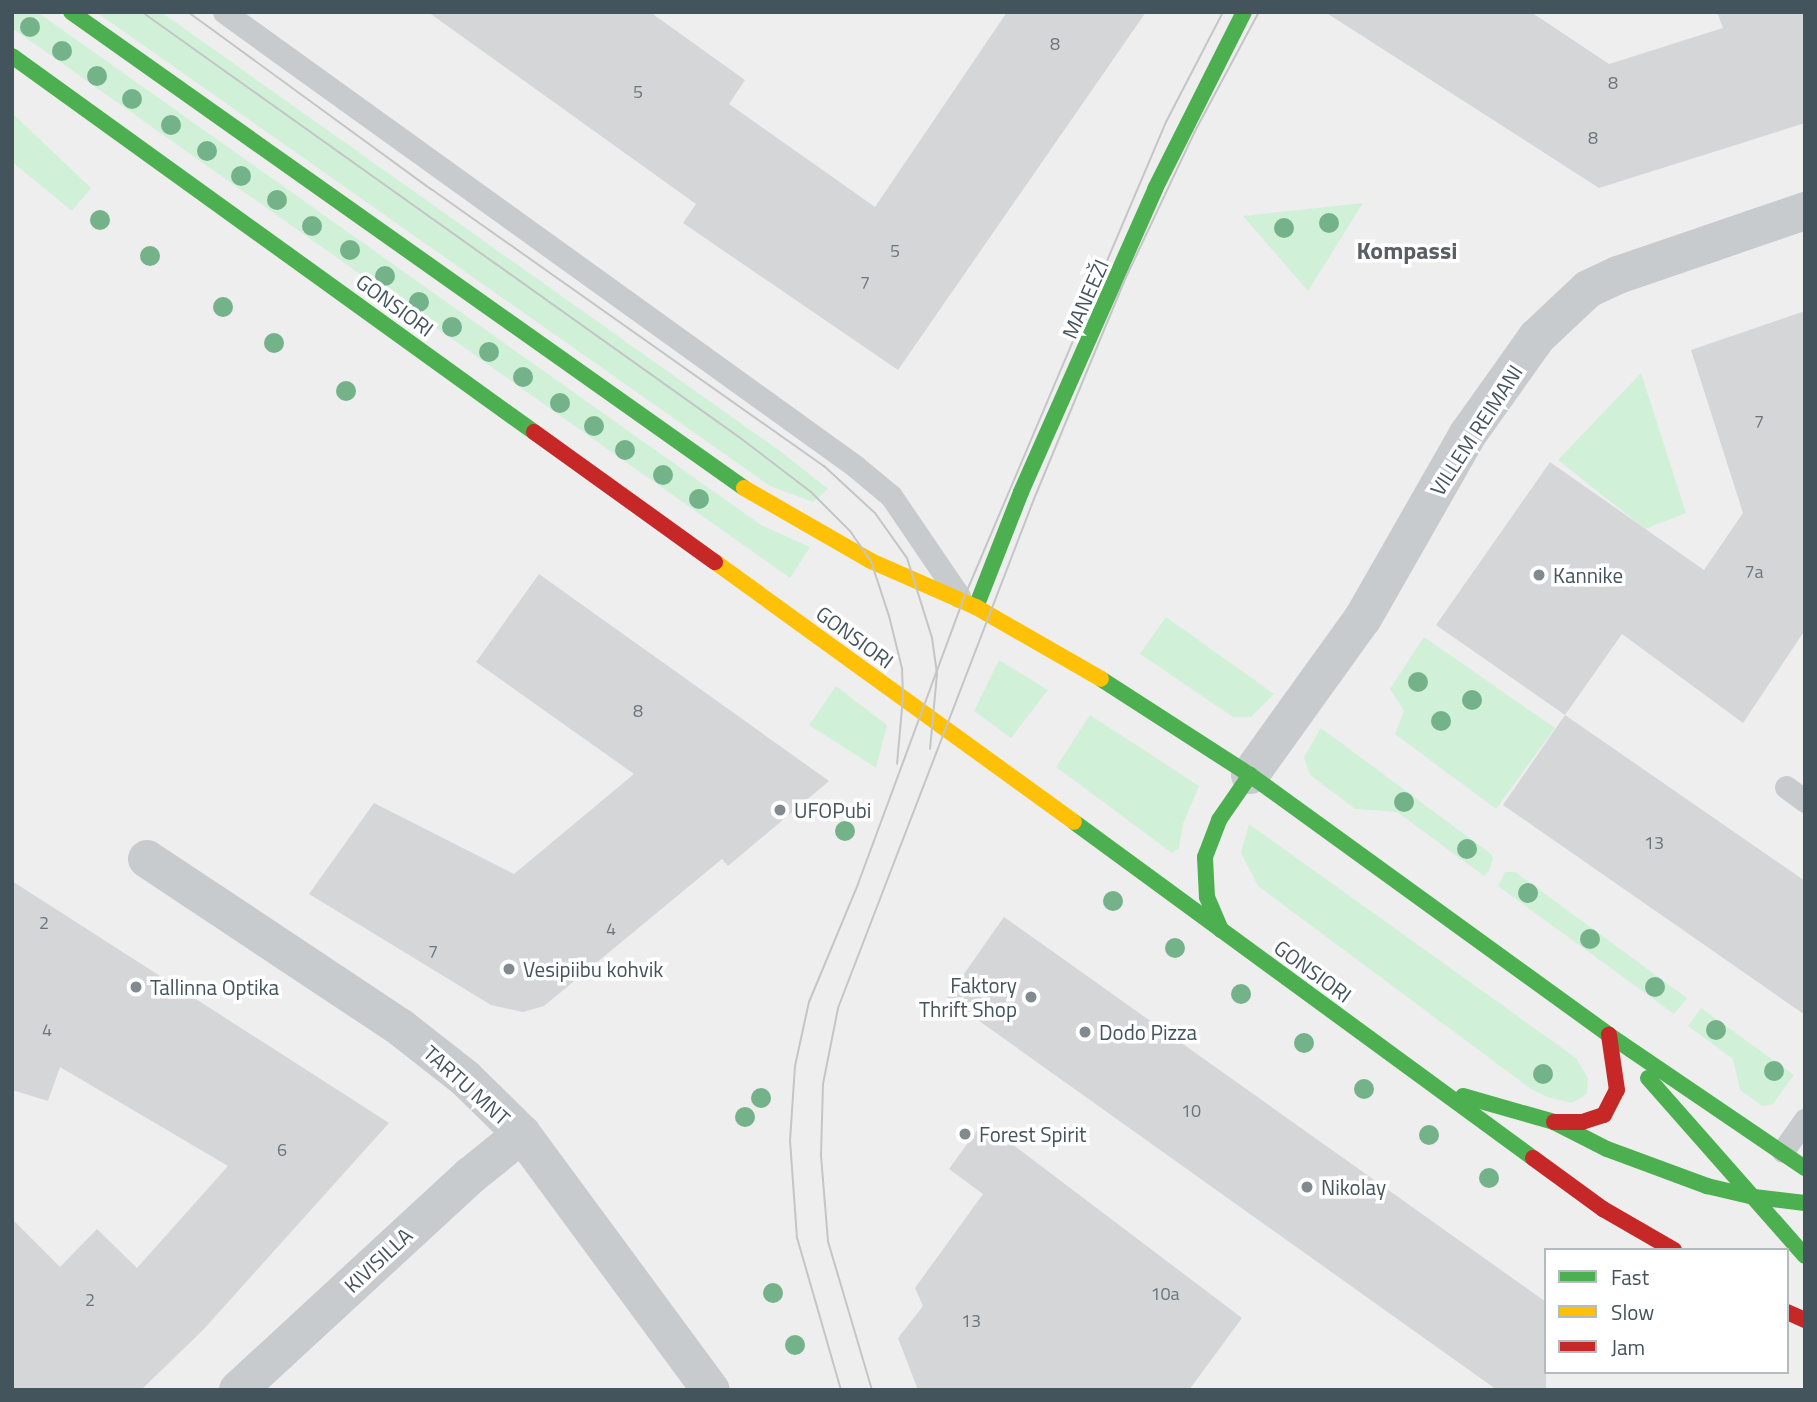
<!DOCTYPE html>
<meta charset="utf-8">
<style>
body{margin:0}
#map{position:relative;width:1817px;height:1402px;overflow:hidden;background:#efeeee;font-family:"Titillium Web",sans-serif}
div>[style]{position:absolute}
.green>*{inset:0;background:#d1f0d8}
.building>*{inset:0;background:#d5d6d7}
.lane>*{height:23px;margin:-11.5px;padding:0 11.5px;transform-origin:11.5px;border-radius:11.5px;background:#c7cbce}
.street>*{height:38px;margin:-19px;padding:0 19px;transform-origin:19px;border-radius:19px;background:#c7cbce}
.fast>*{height:16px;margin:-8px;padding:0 8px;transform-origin:8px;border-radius:8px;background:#4caf50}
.slow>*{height:16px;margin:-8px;padding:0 8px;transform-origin:8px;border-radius:8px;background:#ffc107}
.jam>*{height:16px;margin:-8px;padding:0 8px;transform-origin:8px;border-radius:8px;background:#c62828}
.tram>*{height:2px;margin:-1px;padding:0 1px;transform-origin:1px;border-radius:1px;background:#c3c5c7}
.trees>*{width:20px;height:20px;margin:-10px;border-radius:50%;background:#74b38a}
.dots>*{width:19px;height:19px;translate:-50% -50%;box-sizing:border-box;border:4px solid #fff;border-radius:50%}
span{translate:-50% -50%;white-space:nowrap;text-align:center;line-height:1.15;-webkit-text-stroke:7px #fff;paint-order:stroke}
.number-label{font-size:18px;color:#6a767c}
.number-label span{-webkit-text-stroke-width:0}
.street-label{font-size:21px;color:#44545c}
.poi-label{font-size:21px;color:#44545c}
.left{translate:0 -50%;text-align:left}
.right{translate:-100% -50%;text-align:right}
.quarter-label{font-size:24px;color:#5a5f63;font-weight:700}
.frame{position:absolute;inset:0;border:14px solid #44545c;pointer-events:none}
.legend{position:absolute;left:1544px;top:1248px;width:245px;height:126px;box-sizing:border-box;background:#fff;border:2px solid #b4bbbe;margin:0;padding:9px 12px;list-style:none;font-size:21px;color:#44545c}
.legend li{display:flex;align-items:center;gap:14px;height:35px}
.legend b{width:35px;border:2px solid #b4bbbe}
</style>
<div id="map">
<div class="green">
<div style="clip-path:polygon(12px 12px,37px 12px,50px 21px,761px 525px,810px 547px,790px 578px,12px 28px)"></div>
<div style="clip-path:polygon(96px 12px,161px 12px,780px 451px,828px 489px,813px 502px,770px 486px)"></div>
<div style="clip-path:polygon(12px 113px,91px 188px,72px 211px,12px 162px)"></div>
<div style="clip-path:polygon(1363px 203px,1308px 291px,1243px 216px)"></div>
<div style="clip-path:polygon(1641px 373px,1686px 513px,1645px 529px,1558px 460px)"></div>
<div style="clip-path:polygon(1166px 617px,1274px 694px,1251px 717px,1233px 717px,1140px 654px)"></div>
<div style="clip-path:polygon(1424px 637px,1555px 728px,1496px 809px,1395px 734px,1404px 711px,1390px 689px)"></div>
<div style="clip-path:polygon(999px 660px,1048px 690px,1011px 738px,974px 711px)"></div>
<div style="clip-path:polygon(836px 686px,887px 725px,876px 768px,809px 725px)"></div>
<div style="clip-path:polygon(1090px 715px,1199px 786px,1183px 824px,1179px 848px,1172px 853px,1056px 767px)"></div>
<div style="clip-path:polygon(1321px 728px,1491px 854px,1493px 858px,1489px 871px,1484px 876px,1397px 812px,1355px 809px,1310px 775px,1304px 757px)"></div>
<div style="clip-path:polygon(1249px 824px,1576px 1058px,1588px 1078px,1587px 1094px,1572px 1103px,1547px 1097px,1531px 1089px,1258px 886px,1241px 853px)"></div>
<div style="clip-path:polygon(1505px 872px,1515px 872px,1687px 998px,1674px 1014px,1498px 886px)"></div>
<div style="clip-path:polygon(1701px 1008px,1794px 1075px,1773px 1104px,1762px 1106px,1740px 1090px,1733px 1059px,1688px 1026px)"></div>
</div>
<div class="building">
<div style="clip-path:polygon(428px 12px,650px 12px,745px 80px,729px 104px,875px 207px,1007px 12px,1146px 12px,898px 370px,683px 223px,696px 204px)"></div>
<div style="clip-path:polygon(1325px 12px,1531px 12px,1609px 64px,1723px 28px,1717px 12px,1805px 12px,1805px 123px,1599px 188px)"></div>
<div style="clip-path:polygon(1805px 311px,1805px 630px,1743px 723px,1622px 634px,1565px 715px,1436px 625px,1550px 462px,1704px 570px,1743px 513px,1691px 350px)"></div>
<div style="clip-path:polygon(539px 574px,829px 781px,728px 866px,722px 859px,544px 1006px,523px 1012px,491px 1005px,309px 894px,374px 803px,514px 874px,634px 774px,476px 662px)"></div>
<div style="clip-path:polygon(1565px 715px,1805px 881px,1805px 1015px,1503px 805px)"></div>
<div style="clip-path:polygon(12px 881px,389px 1123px,203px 1330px,141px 1390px,12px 1390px,12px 1219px,60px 1267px,97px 1229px,137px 1268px,228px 1166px,60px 1067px,48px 1101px,12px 1090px)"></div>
<div style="clip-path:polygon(1004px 917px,1546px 1302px,1546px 1390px,1497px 1390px,947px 998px)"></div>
<div style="clip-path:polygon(983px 1122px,1242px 1318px,1189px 1390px,918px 1390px,898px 1338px,923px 1306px,915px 1288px,983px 1194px,949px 1169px)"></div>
</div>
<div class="lane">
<div style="left:224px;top:12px;width:777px;rotate:35.73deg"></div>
<div style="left:855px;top:466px;width:47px;rotate:39.8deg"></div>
<div style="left:891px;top:496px;width:121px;rotate:55.8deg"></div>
<div style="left:1786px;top:787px;width:24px;rotate:36deg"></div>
<div style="left:1783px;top:1151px;width:38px;rotate:-55deg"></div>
</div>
<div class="street">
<div style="left:1250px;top:775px;width:193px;rotate:-54.3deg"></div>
<div style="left:1363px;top:618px;width:212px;rotate:-60.3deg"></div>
<div style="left:1468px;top:434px;width:119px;rotate:-54.6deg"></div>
<div style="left:1537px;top:337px;width:70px;rotate:-43.3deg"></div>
<div style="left:1588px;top:289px;width:33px;rotate:-25deg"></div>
<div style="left:1618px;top:275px;width:198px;rotate:-18.9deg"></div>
<div style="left:147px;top:859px;width:304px;rotate:33.6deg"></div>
<div style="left:400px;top:1027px;width:83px;rotate:38.1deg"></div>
<div style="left:465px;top:1078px;width:80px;rotate:44.5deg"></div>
<div style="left:522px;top:1134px;width:318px;rotate:53.6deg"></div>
<div style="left:238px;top:1390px;width:316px;rotate:-42.7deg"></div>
<div style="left:470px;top:1176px;width:67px;rotate:-38.9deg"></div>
</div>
<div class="fast">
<div style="left:71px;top:12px;width:824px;rotate:35.27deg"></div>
<div style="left:12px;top:56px;width:643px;rotate:35.77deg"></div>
<div style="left:976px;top:607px;width:123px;rotate:-68.6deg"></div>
<div style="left:1021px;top:492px;width:331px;rotate:-66.1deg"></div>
<div style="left:1155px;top:189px;width:198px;rotate:-63.3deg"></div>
<div style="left:1101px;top:679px;width:177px;rotate:32.8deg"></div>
<div style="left:1250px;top:775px;width:443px;rotate:35.9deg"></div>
<div style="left:1609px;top:1035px;width:237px;rotate:34.2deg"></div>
<div style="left:1074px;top:822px;width:569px;rotate:36.21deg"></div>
<div style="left:1221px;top:930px;width:36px;rotate:-113deg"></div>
<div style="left:1207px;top:897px;width:40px;rotate:-92.9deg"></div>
<div style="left:1205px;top:857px;width:40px;rotate:-69deg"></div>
<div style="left:1219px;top:820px;width:55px;rotate:-55.4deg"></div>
<div style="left:1648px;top:1078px;width:237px;rotate:48.6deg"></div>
<div style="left:1463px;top:1096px;width:95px;rotate:15.9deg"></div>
<div style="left:1554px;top:1122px;width:59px;rotate:27deg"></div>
<div style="left:1607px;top:1149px;width:107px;rotate:20.3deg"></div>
<div style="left:1707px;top:1186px;width:48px;rotate:13.2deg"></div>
<div style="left:1754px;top:1197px;width:51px;rotate:6.7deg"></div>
</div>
<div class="slow">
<div style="left:744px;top:488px;width:146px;rotate:29.9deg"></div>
<div style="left:871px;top:561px;width:115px;rotate:23.7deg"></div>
<div style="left:976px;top:607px;width:144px;rotate:29.9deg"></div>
<div style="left:715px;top:562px;width:443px;rotate:35.9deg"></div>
</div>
<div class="jam">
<div style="left:534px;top:432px;width:223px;rotate:35.7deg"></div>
<div style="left:1554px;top:1122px;width:28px"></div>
<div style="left:1582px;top:1122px;width:23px;rotate:-18deg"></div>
<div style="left:1604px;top:1115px;width:28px;rotate:-63deg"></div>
<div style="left:1617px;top:1090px;width:56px;rotate:-98.3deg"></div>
<div style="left:1533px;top:1158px;width:87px;rotate:36.1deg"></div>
<div style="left:1603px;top:1209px;width:82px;rotate:30deg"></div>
<div style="left:1787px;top:1312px;width:20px;rotate:24deg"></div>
</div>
<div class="tram">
<div style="left:142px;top:12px;width:733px;rotate:35.45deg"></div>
<div style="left:739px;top:437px;width:91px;rotate:37.4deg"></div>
<div style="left:811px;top:492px;width:55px;rotate:45deg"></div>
<div style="left:850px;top:531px;width:37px;rotate:55deg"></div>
<div style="left:871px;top:561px;width:58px;rotate:71.9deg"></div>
<div style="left:889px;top:616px;width:54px;rotate:76deg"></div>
<div style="left:902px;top:668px;width:29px;rotate:88deg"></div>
<div style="left:903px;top:697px;width:67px;rotate:95.1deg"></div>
<div style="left:188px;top:12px;width:301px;rotate:36.1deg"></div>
<div style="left:431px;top:189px;width:481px;rotate:35.2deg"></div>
<div style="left:824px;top:466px;width:69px;rotate:42.7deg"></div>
<div style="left:875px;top:513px;width:55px;rotate:54.6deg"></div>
<div style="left:907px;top:558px;width:84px;rotate:72.6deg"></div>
<div style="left:932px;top:638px;width:36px;rotate:82deg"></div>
<div style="left:937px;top:674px;width:75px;rotate:95.3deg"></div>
<div style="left:841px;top:1390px;width:158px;rotate:-106.1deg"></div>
<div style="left:797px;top:1238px;width:97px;rotate:-94.1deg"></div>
<div style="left:790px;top:1141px;width:75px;rotate:-86.2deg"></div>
<div style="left:795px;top:1066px;width:66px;rotate:-77.7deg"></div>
<div style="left:809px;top:1002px;width:128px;rotate:-67.4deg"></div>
<div style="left:858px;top:884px;width:303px;rotate:-69.7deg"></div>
<div style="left:963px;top:600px;width:519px;rotate:-66.99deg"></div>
<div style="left:1166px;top:122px;width:124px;rotate:-62.6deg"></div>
<div style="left:872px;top:1390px;width:155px;rotate:-106.5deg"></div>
<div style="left:828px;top:1241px;width:86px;rotate:-94.7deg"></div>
<div style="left:821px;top:1155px;width:71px;rotate:-88.4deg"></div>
<div style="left:823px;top:1084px;width:77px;rotate:-78.8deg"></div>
<div style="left:838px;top:1008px;width:545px;rotate:-68.94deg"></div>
<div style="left:1034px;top:499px;width:243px;rotate:-67.5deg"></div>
<div style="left:1127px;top:275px;width:157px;rotate:-64.7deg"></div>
<div style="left:1194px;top:133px;width:137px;rotate:-61.8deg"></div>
</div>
<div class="trees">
<div style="left:30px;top:27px"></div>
<div style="left:62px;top:51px"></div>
<div style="left:97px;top:76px"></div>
<div style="left:132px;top:99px"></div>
<div style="left:171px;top:125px"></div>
<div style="left:207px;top:151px"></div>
<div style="left:241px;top:176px"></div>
<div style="left:277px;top:200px"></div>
<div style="left:100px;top:220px"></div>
<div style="left:1329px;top:223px"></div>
<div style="left:312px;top:226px"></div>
<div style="left:1284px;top:228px"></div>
<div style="left:350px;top:250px"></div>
<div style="left:150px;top:256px"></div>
<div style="left:385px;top:276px"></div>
<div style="left:419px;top:302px"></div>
<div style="left:223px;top:307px"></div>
<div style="left:452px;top:327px"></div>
<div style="left:274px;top:343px"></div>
<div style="left:489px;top:352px"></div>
<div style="left:523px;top:377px"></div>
<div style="left:346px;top:391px"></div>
<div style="left:560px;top:403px"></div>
<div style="left:594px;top:426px"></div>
<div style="left:625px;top:450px"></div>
<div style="left:663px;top:475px"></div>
<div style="left:699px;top:499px"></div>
<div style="left:1418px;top:682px"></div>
<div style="left:1472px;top:700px"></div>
<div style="left:1441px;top:721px"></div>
<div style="left:1404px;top:802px"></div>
<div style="left:845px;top:831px"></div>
<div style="left:1467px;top:849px"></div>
<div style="left:1528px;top:893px"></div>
<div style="left:1113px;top:901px"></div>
<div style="left:1590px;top:939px"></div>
<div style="left:1175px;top:948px"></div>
<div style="left:1655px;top:987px"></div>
<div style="left:1241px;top:994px"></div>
<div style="left:1716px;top:1030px"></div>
<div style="left:1304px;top:1043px"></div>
<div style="left:1774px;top:1071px"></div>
<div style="left:1543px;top:1074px"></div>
<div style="left:1364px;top:1089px"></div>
<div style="left:761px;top:1098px"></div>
<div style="left:745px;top:1117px"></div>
<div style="left:1429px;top:1135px"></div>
<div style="left:1489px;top:1178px"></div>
<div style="left:773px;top:1293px"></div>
<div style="left:795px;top:1345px"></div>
</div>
<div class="dots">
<div style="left:1539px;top:575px;background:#808a8f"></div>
<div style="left:780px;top:810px;background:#808a8f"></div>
<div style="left:509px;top:969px;background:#808a8f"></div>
<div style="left:136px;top:987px;background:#808a8f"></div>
<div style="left:1031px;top:997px;background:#808a8f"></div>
<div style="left:1085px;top:1032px;background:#808a8f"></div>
<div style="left:965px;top:1134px;background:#808a8f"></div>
<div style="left:1307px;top:1187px;background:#808a8f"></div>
</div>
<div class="number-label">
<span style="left:1055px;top:44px">8</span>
<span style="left:1613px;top:83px">8</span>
<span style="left:638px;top:92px">5</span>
<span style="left:1593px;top:138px">8</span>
<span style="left:895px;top:251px">5</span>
<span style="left:865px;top:283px">7</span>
<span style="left:1759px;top:422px">7</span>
<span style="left:1754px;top:572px">7a</span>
<span style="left:638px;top:711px">8</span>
<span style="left:1654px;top:843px">13</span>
<span style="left:44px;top:923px">2</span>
<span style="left:611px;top:929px">4</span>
<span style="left:433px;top:952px">7</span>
<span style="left:47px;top:1030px">4</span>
<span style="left:1191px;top:1111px">10</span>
<span style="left:282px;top:1150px">6</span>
<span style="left:1165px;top:1294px">10a</span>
<span style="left:90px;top:1300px">2</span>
<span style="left:971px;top:1321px">13</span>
</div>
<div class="street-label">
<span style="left:1085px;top:299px;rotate:-66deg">MANEEŽI</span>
<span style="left:395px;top:305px;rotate:36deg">GONSIORI</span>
<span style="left:1476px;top:430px;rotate:-57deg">VILLEM REIMANI</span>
<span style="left:855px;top:637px;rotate:36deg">GONSIORI</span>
<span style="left:1313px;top:971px;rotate:36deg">GONSIORI</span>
<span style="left:467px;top:1085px;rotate:42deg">TARTU MNT</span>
<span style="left:378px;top:1260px;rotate:-43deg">KIVISILLA</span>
</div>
<div class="poi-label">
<span class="left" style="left:1553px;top:575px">Kannike</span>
<span class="left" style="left:794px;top:810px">UFOPubi</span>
<span class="left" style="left:523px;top:969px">Vesipiibu kohvik</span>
<span class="right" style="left:1017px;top:997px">Faktory<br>Thrift Shop</span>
<span class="left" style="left:150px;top:987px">Tallinna Optika</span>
<span class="left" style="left:1099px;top:1032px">Dodo Pizza</span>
<span class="left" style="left:979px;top:1134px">Forest Spirit</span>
<span class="left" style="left:1321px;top:1187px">Nikolay</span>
</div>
<div class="quarter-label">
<span style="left:1407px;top:251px">Kompassi</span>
</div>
<div class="frame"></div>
<ul class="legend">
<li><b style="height:9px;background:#4caf50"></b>Fast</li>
<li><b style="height:9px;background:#ffc107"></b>Slow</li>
<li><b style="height:9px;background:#c62828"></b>Jam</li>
</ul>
</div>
